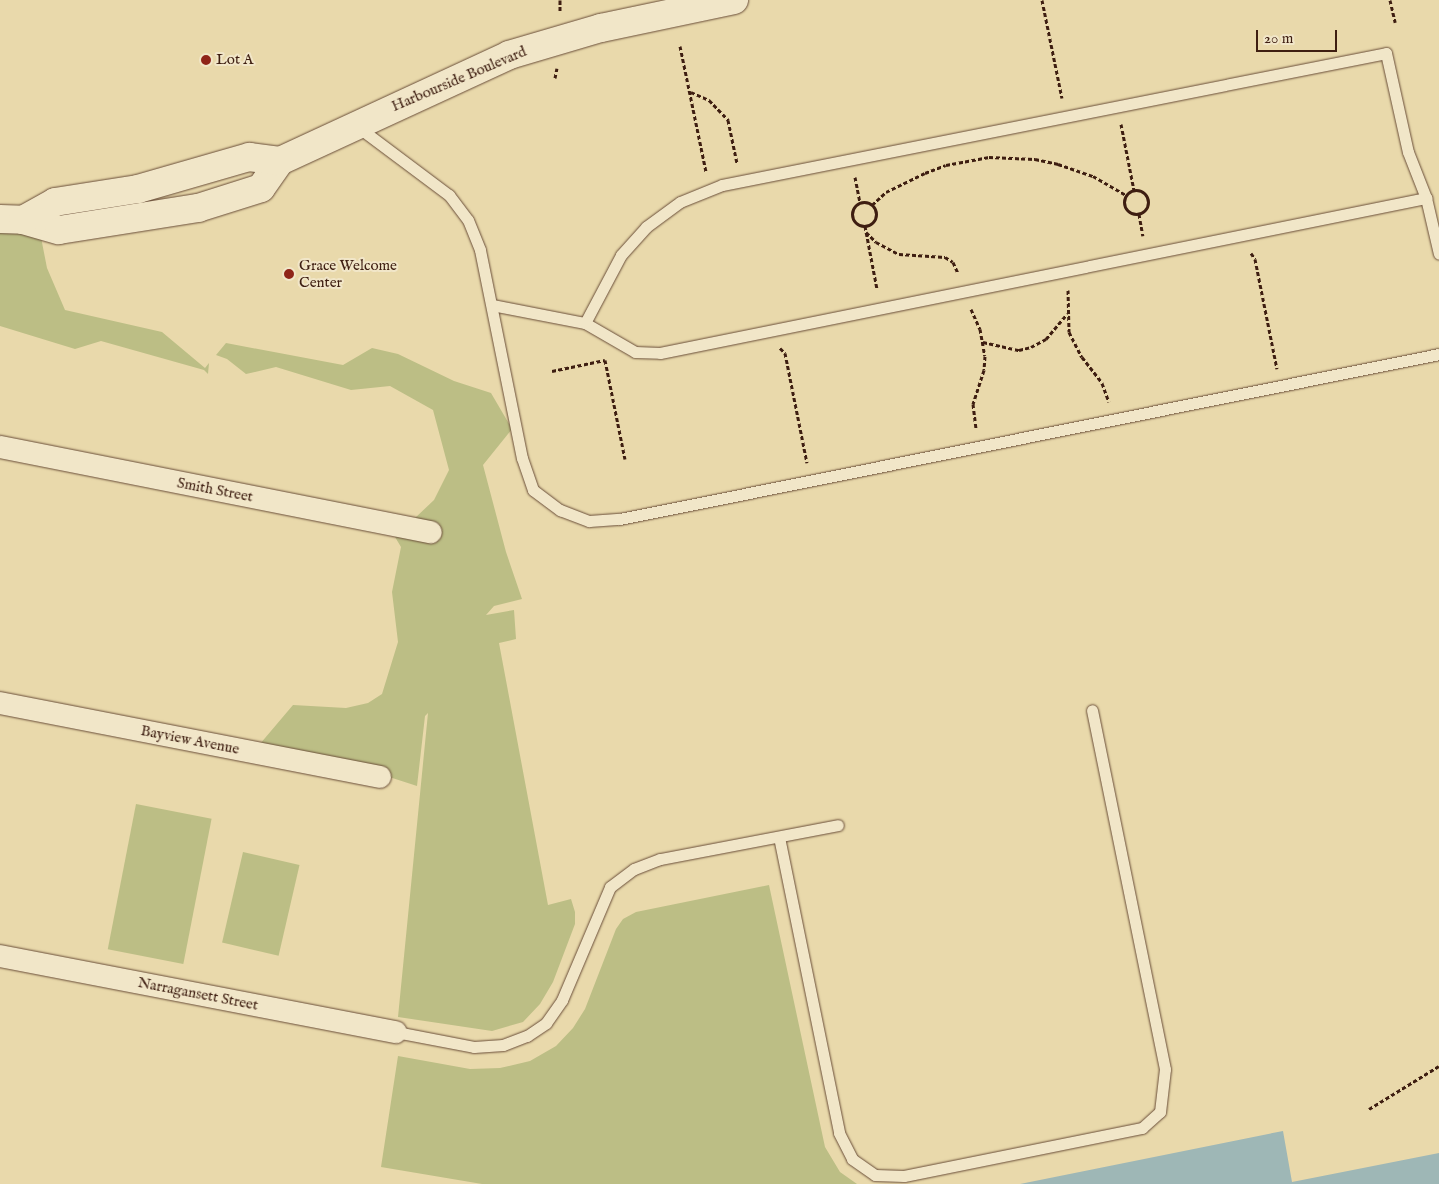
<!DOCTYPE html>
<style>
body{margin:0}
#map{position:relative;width:1439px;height:1184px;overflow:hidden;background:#e9d9ab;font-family:"IM FELL English",serif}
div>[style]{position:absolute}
.green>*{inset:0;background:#bcbe85;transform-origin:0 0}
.water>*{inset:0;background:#9eb7b6}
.path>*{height:3px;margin-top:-1.5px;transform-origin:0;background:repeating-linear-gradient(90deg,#3e1e11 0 4px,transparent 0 6.5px)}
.path>.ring{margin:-1.5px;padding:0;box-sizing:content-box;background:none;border:3px solid #3e1e11;border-radius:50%}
.roads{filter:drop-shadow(0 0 1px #694d38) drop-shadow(0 0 1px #694d38)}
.service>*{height:11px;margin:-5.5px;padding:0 5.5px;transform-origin:5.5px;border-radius:5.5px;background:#f1e6c8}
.minor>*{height:22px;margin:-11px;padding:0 11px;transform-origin:11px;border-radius:11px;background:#f1e6c8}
.tertiary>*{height:28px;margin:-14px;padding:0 14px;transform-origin:14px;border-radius:14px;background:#f1e6c8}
.dots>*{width:14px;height:14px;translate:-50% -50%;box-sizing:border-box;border:2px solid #f1e6c8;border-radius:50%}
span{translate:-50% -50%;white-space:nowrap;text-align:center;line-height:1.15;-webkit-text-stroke:4px #f1e6c8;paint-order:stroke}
.poi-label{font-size:15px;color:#3e1e11}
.left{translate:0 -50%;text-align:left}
.street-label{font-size:15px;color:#3e1e11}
.scale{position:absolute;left:1256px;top:30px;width:81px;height:22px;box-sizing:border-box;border:2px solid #3e1e11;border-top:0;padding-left:6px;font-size:15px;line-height:18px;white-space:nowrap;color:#3e1e11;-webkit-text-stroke:4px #f1e6c8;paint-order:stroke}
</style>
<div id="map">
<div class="green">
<div style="clip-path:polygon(0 215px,37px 217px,47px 268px,65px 310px,162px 332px,205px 368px,209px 363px,208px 374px,204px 370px,101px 341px,75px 349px,0 326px)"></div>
<div style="clip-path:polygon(226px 343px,343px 365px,372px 348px,398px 354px,454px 381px,491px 393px,512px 429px,483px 465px,506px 552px,522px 599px,494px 606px,486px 615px,514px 610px,516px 639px,499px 643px,548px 905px,571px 899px,575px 912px,575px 924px,553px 982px,540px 1004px,523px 1022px,492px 1031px,398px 1017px,428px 713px,425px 716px,417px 786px,380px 774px,254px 751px,293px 705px,346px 708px,368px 703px,382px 694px,398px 642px,392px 592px,401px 547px,395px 537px,434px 500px,449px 470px,433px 410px,390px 386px,351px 390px,276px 367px,246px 374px,227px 359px,216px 355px)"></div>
<div style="left:136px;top:804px;width:77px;height:148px;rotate:11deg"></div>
<div style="left:243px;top:852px;width:58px;height:93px;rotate:13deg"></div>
<div style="clip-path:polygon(769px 885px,825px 1147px,840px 1172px,857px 1184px,482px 1184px,381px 1167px,398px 1056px,470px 1069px,500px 1068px,530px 1061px,556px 1046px,573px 1028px,585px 1009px,616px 929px,623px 919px,636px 912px)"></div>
</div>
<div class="water">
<div style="clip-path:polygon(1283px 1131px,1292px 1182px,1439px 1153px,1439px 1184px,1020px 1184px)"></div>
</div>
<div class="path">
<div style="left:560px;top:0;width:11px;rotate:90deg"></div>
<div style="left:1042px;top:0;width:100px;rotate:78.5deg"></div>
<div style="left:1390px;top:0;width:23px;rotate:77deg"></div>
<div style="left:680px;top:46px;width:128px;rotate:78.3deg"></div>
<div style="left:555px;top:78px;width:10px;rotate:-79deg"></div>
<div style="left:691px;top:92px;width:20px;rotate:24deg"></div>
<div style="left:709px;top:100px;width:28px;rotate:46deg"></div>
<div style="left:728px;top:120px;width:44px;rotate:78.2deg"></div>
<div style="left:1121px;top:124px;width:67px;rotate:78.9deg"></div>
<div style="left:855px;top:177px;width:25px;rotate:79deg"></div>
<div class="ring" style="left:1124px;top:190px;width:21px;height:21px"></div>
<div class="ring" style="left:852px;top:202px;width:21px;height:21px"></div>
<div style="left:872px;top:205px;width:19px;rotate:-43deg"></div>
<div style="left:886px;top:192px;width:43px;rotate:-26deg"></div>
<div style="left:925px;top:173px;width:22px;rotate:-21deg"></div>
<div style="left:946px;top:165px;width:44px;rotate:-10.5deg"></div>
<div style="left:989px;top:157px;width:46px;rotate:2.5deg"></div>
<div style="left:1035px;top:159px;width:24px;rotate:12deg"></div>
<div style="left:1058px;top:164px;width:37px;rotate:19deg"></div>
<div style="left:1093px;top:176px;width:38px;rotate:30deg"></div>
<div style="left:1139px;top:214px;width:22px;rotate:80deg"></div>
<div style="left:865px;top:226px;width:64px;rotate:79.2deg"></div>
<div style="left:866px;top:232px;width:14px;rotate:45deg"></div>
<div style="left:876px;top:242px;width:26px;rotate:28deg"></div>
<div style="left:899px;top:254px;width:46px;rotate:3.7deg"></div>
<div style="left:945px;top:257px;width:9px;rotate:32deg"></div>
<div style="left:953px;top:262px;width:12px;rotate:66deg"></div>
<div style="left:1251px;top:253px;width:7px;rotate:56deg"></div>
<div style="left:1255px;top:259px;width:112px;rotate:78.7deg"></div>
<div style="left:1068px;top:290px;width:42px;rotate:88.6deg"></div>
<div style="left:1069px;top:332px;width:28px;rotate:63deg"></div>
<div style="left:1082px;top:357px;width:33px;rotate:52deg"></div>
<div style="left:1102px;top:383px;width:20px;rotate:70deg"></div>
<div style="left:971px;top:309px;width:22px;rotate:66deg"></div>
<div style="left:980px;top:329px;width:27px;rotate:80deg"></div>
<div style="left:985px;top:356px;width:14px;rotate:94deg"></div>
<div style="left:984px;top:370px;width:36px;rotate:108deg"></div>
<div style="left:973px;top:404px;width:25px;rotate:83deg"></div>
<div style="left:983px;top:342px;width:37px;rotate:13deg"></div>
<div style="left:1019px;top:350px;width:12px;rotate:-14deg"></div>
<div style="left:1031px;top:347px;width:17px;rotate:-28deg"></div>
<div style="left:1046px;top:339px;width:33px;rotate:-50deg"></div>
<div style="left:780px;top:348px;width:7px;rotate:45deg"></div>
<div style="left:785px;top:353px;width:112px;rotate:78.7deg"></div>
<div style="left:552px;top:371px;width:54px;rotate:-11.7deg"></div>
<div style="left:605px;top:360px;width:101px;rotate:78.6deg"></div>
<div style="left:1369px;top:1109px;width:82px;rotate:-31.6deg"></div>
</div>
<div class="roads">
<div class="service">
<div style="left:358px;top:127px;width:114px;rotate:36.8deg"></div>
<div style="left:449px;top:195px;width:31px;rotate:53deg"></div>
<div style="left:468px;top:220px;width:32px;rotate:68deg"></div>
<div style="left:480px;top:250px;width:212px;rotate:78.6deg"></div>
<div style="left:522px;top:458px;width:34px;rotate:71deg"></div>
<div style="left:533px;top:490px;width:34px;rotate:37deg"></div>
<div style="left:560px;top:510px;width:31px;rotate:21deg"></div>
<div style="left:589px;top:521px;width:31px;rotate:-4deg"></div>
<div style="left:620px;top:519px;width:835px;rotate:-11.39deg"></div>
<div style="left:492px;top:305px;width:95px;rotate:11deg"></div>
<div style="left:585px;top:323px;width:77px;rotate:-62.1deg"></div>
<div style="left:621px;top:255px;width:38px;rotate:-48deg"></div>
<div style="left:646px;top:227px;width:42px;rotate:-36.3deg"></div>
<div style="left:680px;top:202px;width:45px;rotate:-22deg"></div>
<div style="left:722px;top:185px;width:677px;rotate:-11.24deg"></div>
<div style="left:1386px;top:53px;width:101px;rotate:77.5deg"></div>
<div style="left:1408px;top:152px;width:49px;rotate:68.6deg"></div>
<div style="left:1426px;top:198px;width:57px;rotate:76.9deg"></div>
<div style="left:585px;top:323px;width:58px;rotate:30.1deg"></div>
<div style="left:635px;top:352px;width:25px;rotate:2deg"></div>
<div style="left:660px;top:353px;width:782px;rotate:-11.44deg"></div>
<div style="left:779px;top:837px;width:302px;rotate:78.5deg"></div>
<div style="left:839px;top:1133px;width:29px;rotate:63deg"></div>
<div style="left:852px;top:1159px;width:28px;rotate:35deg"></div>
<div style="left:875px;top:1175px;width:29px;rotate:2deg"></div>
<div style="left:904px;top:1176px;width:243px;rotate:-11.4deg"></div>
<div style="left:1142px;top:1128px;width:24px;rotate:-42deg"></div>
<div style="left:1160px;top:1112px;width:43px;rotate:-83.4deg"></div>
<div style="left:1165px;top:1069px;width:366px;rotate:-101.5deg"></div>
<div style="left:396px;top:1032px;width:79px;rotate:10.9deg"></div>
<div style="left:474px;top:1047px;width:29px;rotate:-4deg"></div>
<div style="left:503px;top:1045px;width:26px;rotate:-21deg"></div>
<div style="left:527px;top:1036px;width:23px;rotate:-34deg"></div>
<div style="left:546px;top:1023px;width:28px;rotate:-55deg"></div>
<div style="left:562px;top:1000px;width:123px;rotate:-67deg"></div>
<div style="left:610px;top:887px;width:30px;rotate:-37deg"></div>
<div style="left:634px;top:869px;width:28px;rotate:-21deg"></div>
<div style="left:660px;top:859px;width:181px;rotate:-10.8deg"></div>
</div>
<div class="minor">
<div style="left:0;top:447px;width:439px;rotate:11.2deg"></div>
<div style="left:0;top:703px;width:387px;rotate:11deg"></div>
<div style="left:0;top:956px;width:403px;rotate:10.9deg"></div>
</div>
<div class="tertiary">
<div style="left:0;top:219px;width:23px;rotate:2deg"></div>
<div style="left:23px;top:220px;width:37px;rotate:16deg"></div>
<div style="left:59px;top:230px;width:141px;rotate:-9deg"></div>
<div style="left:198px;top:208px;width:66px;rotate:-17.6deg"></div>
<div style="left:261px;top:188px;width:33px;rotate:-55deg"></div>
<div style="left:280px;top:161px;width:252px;rotate:-24.8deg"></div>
<div style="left:509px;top:55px;width:96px;rotate:-16.4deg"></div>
<div style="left:601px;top:28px;width:136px;rotate:-11.9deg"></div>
<div style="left:23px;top:220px;width:37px;rotate:-29deg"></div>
<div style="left:55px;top:202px;width:84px;rotate:-8.9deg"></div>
<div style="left:138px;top:189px;width:116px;rotate:-16.1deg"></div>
<div style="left:249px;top:157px;width:31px;rotate:7deg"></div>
</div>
</div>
<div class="dots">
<div style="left:206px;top:60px;background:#8f2418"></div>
<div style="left:289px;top:274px;background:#8f2418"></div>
</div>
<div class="poi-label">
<span class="left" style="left:216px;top:60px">Lot A</span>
<span class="left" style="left:299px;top:274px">Grace Welcome<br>Center</span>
</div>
<div class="street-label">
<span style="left:459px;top:79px;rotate:-23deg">Harbourside Boulevard</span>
<span style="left:215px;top:490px;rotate:11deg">Smith Street</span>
<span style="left:190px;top:740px;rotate:11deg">Bayview Avenue</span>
<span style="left:198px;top:994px;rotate:11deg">Narragansett Street</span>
</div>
<div class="scale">20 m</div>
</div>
